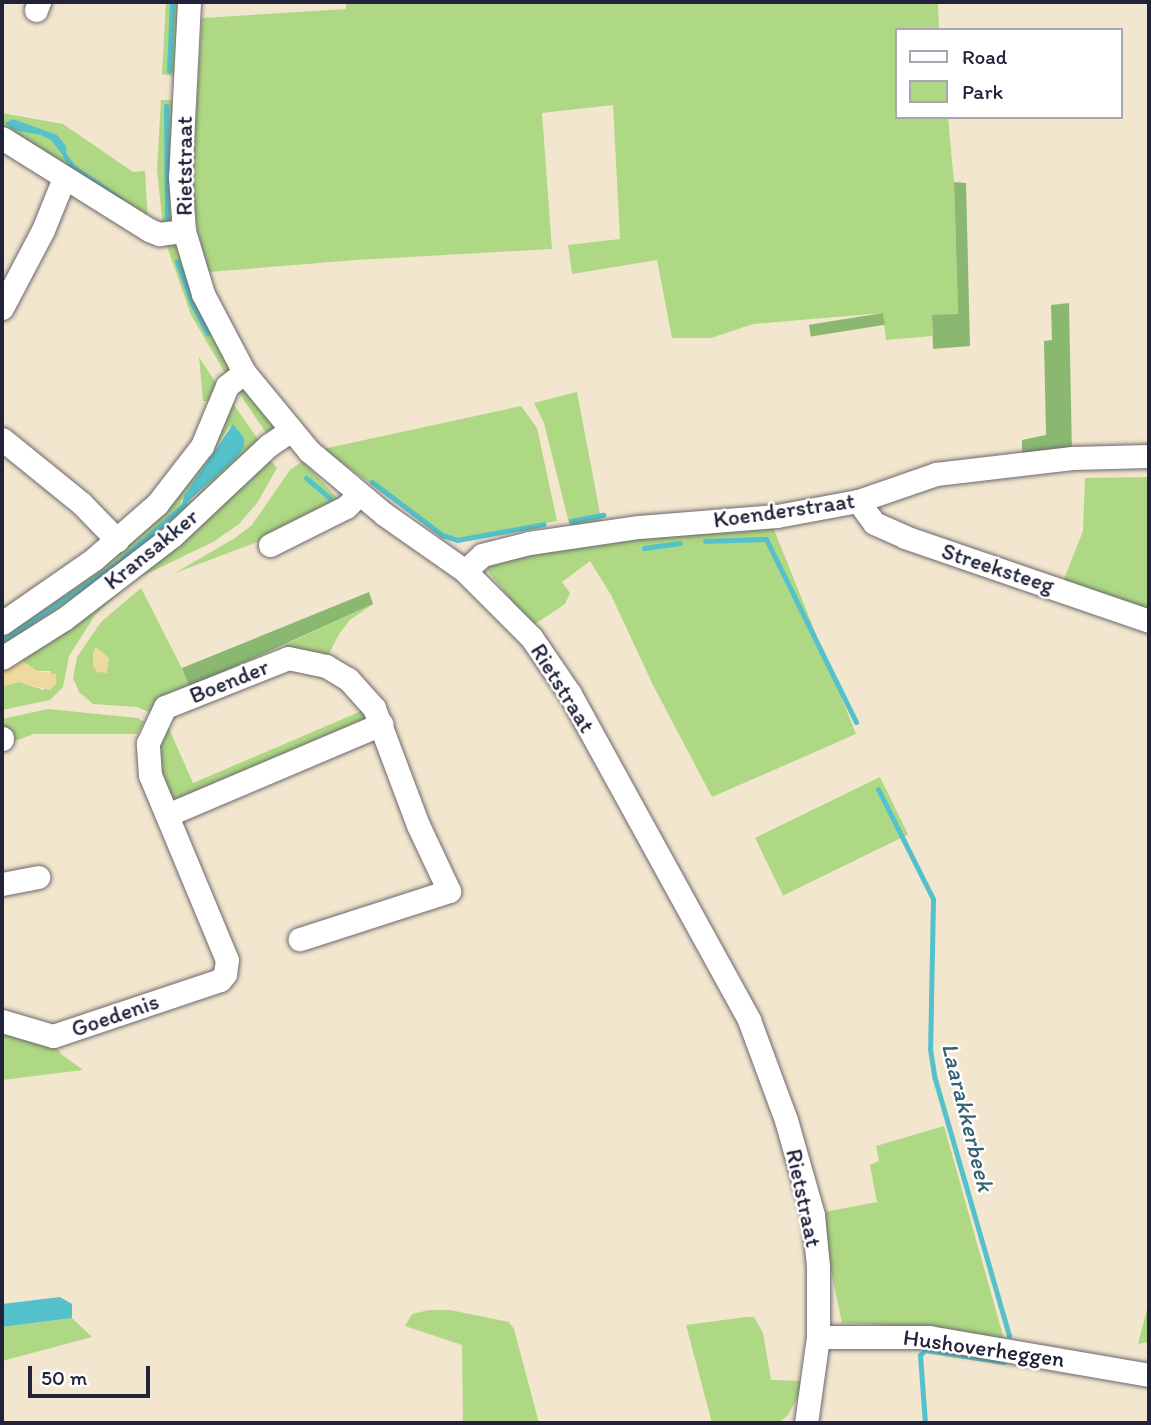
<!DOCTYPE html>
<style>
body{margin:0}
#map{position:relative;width:1151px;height:1425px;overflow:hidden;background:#f3e6ce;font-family:Itim,sans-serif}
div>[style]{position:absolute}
.green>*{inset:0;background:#aed883;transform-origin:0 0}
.forest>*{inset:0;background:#8ab871;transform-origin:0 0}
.sand>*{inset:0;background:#eeda9e}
.water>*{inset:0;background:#54c1cb}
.stream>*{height:5px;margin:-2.5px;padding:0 2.5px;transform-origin:2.5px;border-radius:2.5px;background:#54c1cb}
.roads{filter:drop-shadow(0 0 2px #6b676e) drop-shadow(0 0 2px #6b676e)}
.minor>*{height:23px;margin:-11.5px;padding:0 11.5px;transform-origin:11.5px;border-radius:11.5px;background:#fff}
span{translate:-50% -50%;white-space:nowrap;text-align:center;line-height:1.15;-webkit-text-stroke:5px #fff;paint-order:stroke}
.street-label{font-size:23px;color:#22223b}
.water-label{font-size:24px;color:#366275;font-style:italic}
.frame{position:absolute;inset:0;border:4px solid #22223b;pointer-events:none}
.legend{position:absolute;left:895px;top:28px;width:228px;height:91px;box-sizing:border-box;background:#fff;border:2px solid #a7a7b1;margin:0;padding:9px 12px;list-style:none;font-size:21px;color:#22223b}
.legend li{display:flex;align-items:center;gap:14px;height:35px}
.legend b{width:35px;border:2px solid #a7a7b1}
.scale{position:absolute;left:28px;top:1366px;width:122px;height:32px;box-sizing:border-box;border:4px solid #22223b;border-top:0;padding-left:9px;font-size:21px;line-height:24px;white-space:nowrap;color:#22223b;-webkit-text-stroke:5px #fff;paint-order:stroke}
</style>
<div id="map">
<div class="green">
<div style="clip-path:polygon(166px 2px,181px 2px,177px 70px,173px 76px,162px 74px)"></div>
<div style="clip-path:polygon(346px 2px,938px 2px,939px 30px,897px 30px,897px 117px,948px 117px,954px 182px,958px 315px,932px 315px,932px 336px,886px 340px,883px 313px,753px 324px,711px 338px,672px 338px,657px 260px,572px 274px,568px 245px,620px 239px,613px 105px,542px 113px,552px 249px,356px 260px,209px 272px,198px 234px,192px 184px,202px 18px,346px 9px)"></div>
<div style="clip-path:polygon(161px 100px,170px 100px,175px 105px,174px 220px,163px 226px,157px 170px)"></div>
<div style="clip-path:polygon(2px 113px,63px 124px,133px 172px,145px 171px,148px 223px,2px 129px)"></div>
<div style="clip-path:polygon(173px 245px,178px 247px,231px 363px,228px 378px,191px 315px,167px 246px)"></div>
<div style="clip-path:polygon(199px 357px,218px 386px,213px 401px,203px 401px)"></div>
<div style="clip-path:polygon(242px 386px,274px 423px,269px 437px,236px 389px)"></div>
<div style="clip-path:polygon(577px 392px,603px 529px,575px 528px,569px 523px,544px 423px,534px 403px)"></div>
<div style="clip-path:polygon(evenodd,232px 402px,262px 445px,197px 509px,2px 652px,2px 628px,71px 584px,232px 402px,230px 426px,244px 447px,192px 500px,180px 503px,230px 426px)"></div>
<div style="clip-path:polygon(521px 406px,537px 428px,557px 521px,456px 539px,432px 528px,323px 449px)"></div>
<div style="clip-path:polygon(267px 456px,277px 468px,257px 503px,239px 524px,213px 542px,136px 579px,115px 596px,95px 615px,69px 656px,63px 687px,50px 700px,2px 710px,2px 687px,6px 684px,19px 682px,44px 690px,51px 671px,37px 671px,21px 660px,2px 671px,2px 665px)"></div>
<div style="clip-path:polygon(303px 461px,341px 502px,265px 539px,175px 573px,235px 538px,252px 525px,290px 470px)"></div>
<div style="clip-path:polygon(1149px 477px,1149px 615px,1062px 584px,1083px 531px,1085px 478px)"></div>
<div style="clip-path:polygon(773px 527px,856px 734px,712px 797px,653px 685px,611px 595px,590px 561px,562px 582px,570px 593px,565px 604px,532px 626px,487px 570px,491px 562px,577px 540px)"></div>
<div style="clip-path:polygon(141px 588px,191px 686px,154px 714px,137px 707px,93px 704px,79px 692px,73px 678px,77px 657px,101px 622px)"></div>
<div style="clip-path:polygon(373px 604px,350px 620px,339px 634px,328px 656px,286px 653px,284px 645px)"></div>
<div style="clip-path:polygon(48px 709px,138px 718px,144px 722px,137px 734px,34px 734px,12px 742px,2px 733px,2px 719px)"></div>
<div style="clip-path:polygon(366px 709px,371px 716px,177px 799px,163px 793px,157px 740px,167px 724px,193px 783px)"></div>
<div style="left:880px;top:777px;width:64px;height:139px;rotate:64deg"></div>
<div style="clip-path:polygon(2px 1029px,53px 1041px,61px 1054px,83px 1070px,2px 1080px)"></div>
<div style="clip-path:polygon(944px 1126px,1004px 1339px,873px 1324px,842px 1323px,819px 1213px,877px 1202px,870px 1165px,879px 1161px,876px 1146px)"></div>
<div style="clip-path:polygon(1149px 1301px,1149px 1342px,1138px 1344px)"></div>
<div style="clip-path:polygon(429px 1310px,450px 1310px,509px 1322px,514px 1329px,539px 1423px,463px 1423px,462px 1345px,405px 1326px,412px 1314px)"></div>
<div style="clip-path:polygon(746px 1317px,754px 1317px,763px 1333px,771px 1380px,807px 1381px,788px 1415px,779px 1423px,712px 1423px,686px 1325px)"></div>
<div style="clip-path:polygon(72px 1318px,92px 1337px,2px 1361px,2px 1327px)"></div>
</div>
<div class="forest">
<div style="clip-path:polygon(954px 182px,966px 183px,970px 346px,933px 349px,932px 315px,958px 314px)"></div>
<div style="clip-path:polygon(1069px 303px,1072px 455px,1022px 456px,1022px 440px,1046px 435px,1044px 341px,1052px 340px,1051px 305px)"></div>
<div style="left:883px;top:313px;width:12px;height:75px;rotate:81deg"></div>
<div style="clip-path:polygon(369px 592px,373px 604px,190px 687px,182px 668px)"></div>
</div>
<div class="sand">
<div style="clip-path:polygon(96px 647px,109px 658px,107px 673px,97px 672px,93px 666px,93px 653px)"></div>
<div style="clip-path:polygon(21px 660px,37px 671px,56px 674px,56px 684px,50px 690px,19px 682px,2px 687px,2px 671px)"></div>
</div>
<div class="water">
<div style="clip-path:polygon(13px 119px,57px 135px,66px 146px,67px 161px,51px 140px,41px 135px,14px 130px,5px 123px)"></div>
<div style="clip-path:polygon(233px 424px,244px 438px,244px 447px,236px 458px,181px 508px,184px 496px)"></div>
<div style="clip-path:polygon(60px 1297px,72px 1304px,72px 1318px,2px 1327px,2px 1304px)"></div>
</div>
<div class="stream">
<div style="left:169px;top:71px;width:69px;rotate:-87.5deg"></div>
<div style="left:166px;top:106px;width:112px;rotate:89.5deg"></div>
<div style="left:65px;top:156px;width:14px;rotate:54deg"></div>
<div style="left:73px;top:167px;width:57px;rotate:34.2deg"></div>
<div style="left:177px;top:261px;width:45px;rotate:70.3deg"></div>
<div style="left:192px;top:303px;width:34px;rotate:63deg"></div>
<div style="left:306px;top:478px;width:31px;rotate:40deg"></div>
<div style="left:372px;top:482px;width:88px;rotate:37.1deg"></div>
<div style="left:442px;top:535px;width:16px;rotate:18deg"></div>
<div style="left:457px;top:540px;width:88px;rotate:-10.4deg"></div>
<div style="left:571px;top:521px;width:33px;rotate:-11deg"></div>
<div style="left:705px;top:541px;width:61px;rotate:-1.9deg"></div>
<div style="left:766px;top:539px;width:204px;rotate:63.8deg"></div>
<div style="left:644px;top:548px;width:36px;rotate:-8deg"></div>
<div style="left:2px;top:641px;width:138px;rotate:-34deg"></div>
<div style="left:116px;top:564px;width:91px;rotate:-41deg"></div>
<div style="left:878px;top:789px;width:123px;rotate:63.4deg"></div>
<div style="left:933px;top:899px;width:150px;rotate:91.1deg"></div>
<div style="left:930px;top:1049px;width:30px;rotate:81deg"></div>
<div style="left:935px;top:1079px;width:267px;rotate:73.9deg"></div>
<div style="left:925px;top:1423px;width:68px;rotate:-94.2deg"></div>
<div style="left:920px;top:1355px;width:7px;rotate:-45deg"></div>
<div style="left:925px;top:1350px;width:80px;rotate:8.6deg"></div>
</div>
<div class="roads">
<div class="minor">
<div style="left:189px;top:2px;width:175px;rotate:92.9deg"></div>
<div style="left:180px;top:177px;width:54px;rotate:85.8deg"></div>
<div style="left:184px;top:231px;width:66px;rotate:73.2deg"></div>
<div style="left:203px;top:294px;width:88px;rotate:62.3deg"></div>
<div style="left:244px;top:372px;width:102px;rotate:50.6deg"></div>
<div style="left:309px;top:451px;width:98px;rotate:40deg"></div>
<div style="left:384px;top:514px;width:99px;rotate:35.1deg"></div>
<div style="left:465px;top:571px;width:93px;rotate:45deg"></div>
<div style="left:531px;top:637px;width:69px;rotate:55.6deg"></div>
<div style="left:570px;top:694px;width:372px;rotate:61.2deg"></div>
<div style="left:749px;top:1020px;width:107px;rotate:69.7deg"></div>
<div style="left:786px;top:1120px;width:99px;rotate:74.1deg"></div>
<div style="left:813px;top:1215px;width:51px;rotate:84.4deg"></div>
<div style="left:818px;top:1266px;width:71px;rotate:90deg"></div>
<div style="left:818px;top:1337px;width:87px;rotate:97.9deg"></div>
<div style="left:36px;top:10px;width:9px;rotate:-69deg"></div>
<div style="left:2px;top:138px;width:173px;rotate:32deg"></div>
<div style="left:149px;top:230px;width:11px;rotate:22deg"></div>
<div style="left:159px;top:234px;width:25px;rotate:-7deg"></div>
<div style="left:2px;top:308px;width:88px;rotate:-62.3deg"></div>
<div style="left:43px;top:230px;width:56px;rotate:-68deg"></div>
<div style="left:2px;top:439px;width:102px;rotate:39deg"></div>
<div style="left:81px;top:503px;width:52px;rotate:45.8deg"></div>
<div style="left:858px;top:501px;width:27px;rotate:54deg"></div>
<div style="left:874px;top:523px;width:34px;rotate:24deg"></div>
<div style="left:905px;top:537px;width:258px;rotate:19deg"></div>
<div style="left:270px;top:545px;width:85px;rotate:-26.6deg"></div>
<div style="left:346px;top:507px;width:18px;rotate:-45deg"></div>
<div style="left:465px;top:571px;width:23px;rotate:-43deg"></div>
<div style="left:482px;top:555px;width:49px;rotate:-14.3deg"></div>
<div style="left:529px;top:543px;width:111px;rotate:-8.3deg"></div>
<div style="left:639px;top:527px;width:138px;rotate:-4.6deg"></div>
<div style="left:777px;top:516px;width:82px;rotate:-10.5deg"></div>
<div style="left:858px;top:501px;width:83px;rotate:-19.1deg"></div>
<div style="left:936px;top:474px;width:137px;rotate:-6.7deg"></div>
<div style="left:1072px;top:458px;width:77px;rotate:-1.5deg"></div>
<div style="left:2px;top:623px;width:112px;rotate:-34.8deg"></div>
<div style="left:94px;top:559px;width:84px;rotate:-41.1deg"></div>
<div style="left:157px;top:504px;width:73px;rotate:-52.2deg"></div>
<div style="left:202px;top:446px;width:65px;rotate:-67.4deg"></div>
<div style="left:227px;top:386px;width:22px;rotate:-39deg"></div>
<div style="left:2px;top:658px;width:73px;rotate:-32.2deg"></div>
<div style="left:64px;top:619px;width:136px;rotate:-37.5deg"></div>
<div style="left:172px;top:536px;width:133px;rotate:-43.2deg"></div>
<div style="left:269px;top:445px;width:27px;rotate:-34deg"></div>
<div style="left:2px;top:739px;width:1px;rotate:-90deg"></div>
<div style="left:167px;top:815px;width:233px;rotate:-23deg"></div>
<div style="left:2px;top:884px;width:37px;rotate:-11deg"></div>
<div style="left:2px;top:1021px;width:53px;rotate:16.4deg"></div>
<div style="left:53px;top:1036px;width:176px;rotate:-18.5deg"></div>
<div style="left:220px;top:980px;width:8px;rotate:-50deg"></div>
<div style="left:225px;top:974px;width:14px;rotate:-82deg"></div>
<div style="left:227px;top:960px;width:200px;rotate:-112.6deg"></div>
<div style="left:150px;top:775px;width:32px;rotate:-94deg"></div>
<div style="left:148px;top:743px;width:40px;rotate:-65deg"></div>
<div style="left:165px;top:707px;width:132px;rotate:-21.7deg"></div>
<div style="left:288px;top:658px;width:39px;rotate:12deg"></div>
<div style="left:326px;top:666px;width:26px;rotate:31deg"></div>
<div style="left:348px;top:679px;width:39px;rotate:48deg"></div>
<div style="left:374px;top:708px;width:125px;rotate:69.4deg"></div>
<div style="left:418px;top:825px;width:73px;rotate:64.8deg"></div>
<div style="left:449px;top:891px;width:157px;rotate:162.1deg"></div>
<div style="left:818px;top:1337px;width:111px"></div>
<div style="left:929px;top:1337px;width:223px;rotate:9.8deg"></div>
</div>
</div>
<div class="street-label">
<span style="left:184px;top:166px;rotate:-90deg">Rietstraat</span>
<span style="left:784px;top:510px;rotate:-8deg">Koenderstraat</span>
<span style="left:151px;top:549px;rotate:-39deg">Kransakker</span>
<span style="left:998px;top:568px;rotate:18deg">Streeksteeg</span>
<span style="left:229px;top:681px;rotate:-22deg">Boender</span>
<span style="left:563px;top:688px;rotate:58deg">Rietstraat</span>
<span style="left:115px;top:1015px;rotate:-19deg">Goedenis</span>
<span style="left:804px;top:1198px;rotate:78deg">Rietstraat</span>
<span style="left:984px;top:1348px;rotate:8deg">Hushoverheggen</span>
</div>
<div class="water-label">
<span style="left:968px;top:1117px;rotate:76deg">Laarakkerbeek</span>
</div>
<div class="frame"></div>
<ul class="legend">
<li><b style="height:9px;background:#fff"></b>Road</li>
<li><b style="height:19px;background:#aed883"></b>Park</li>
</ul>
<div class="scale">50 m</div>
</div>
